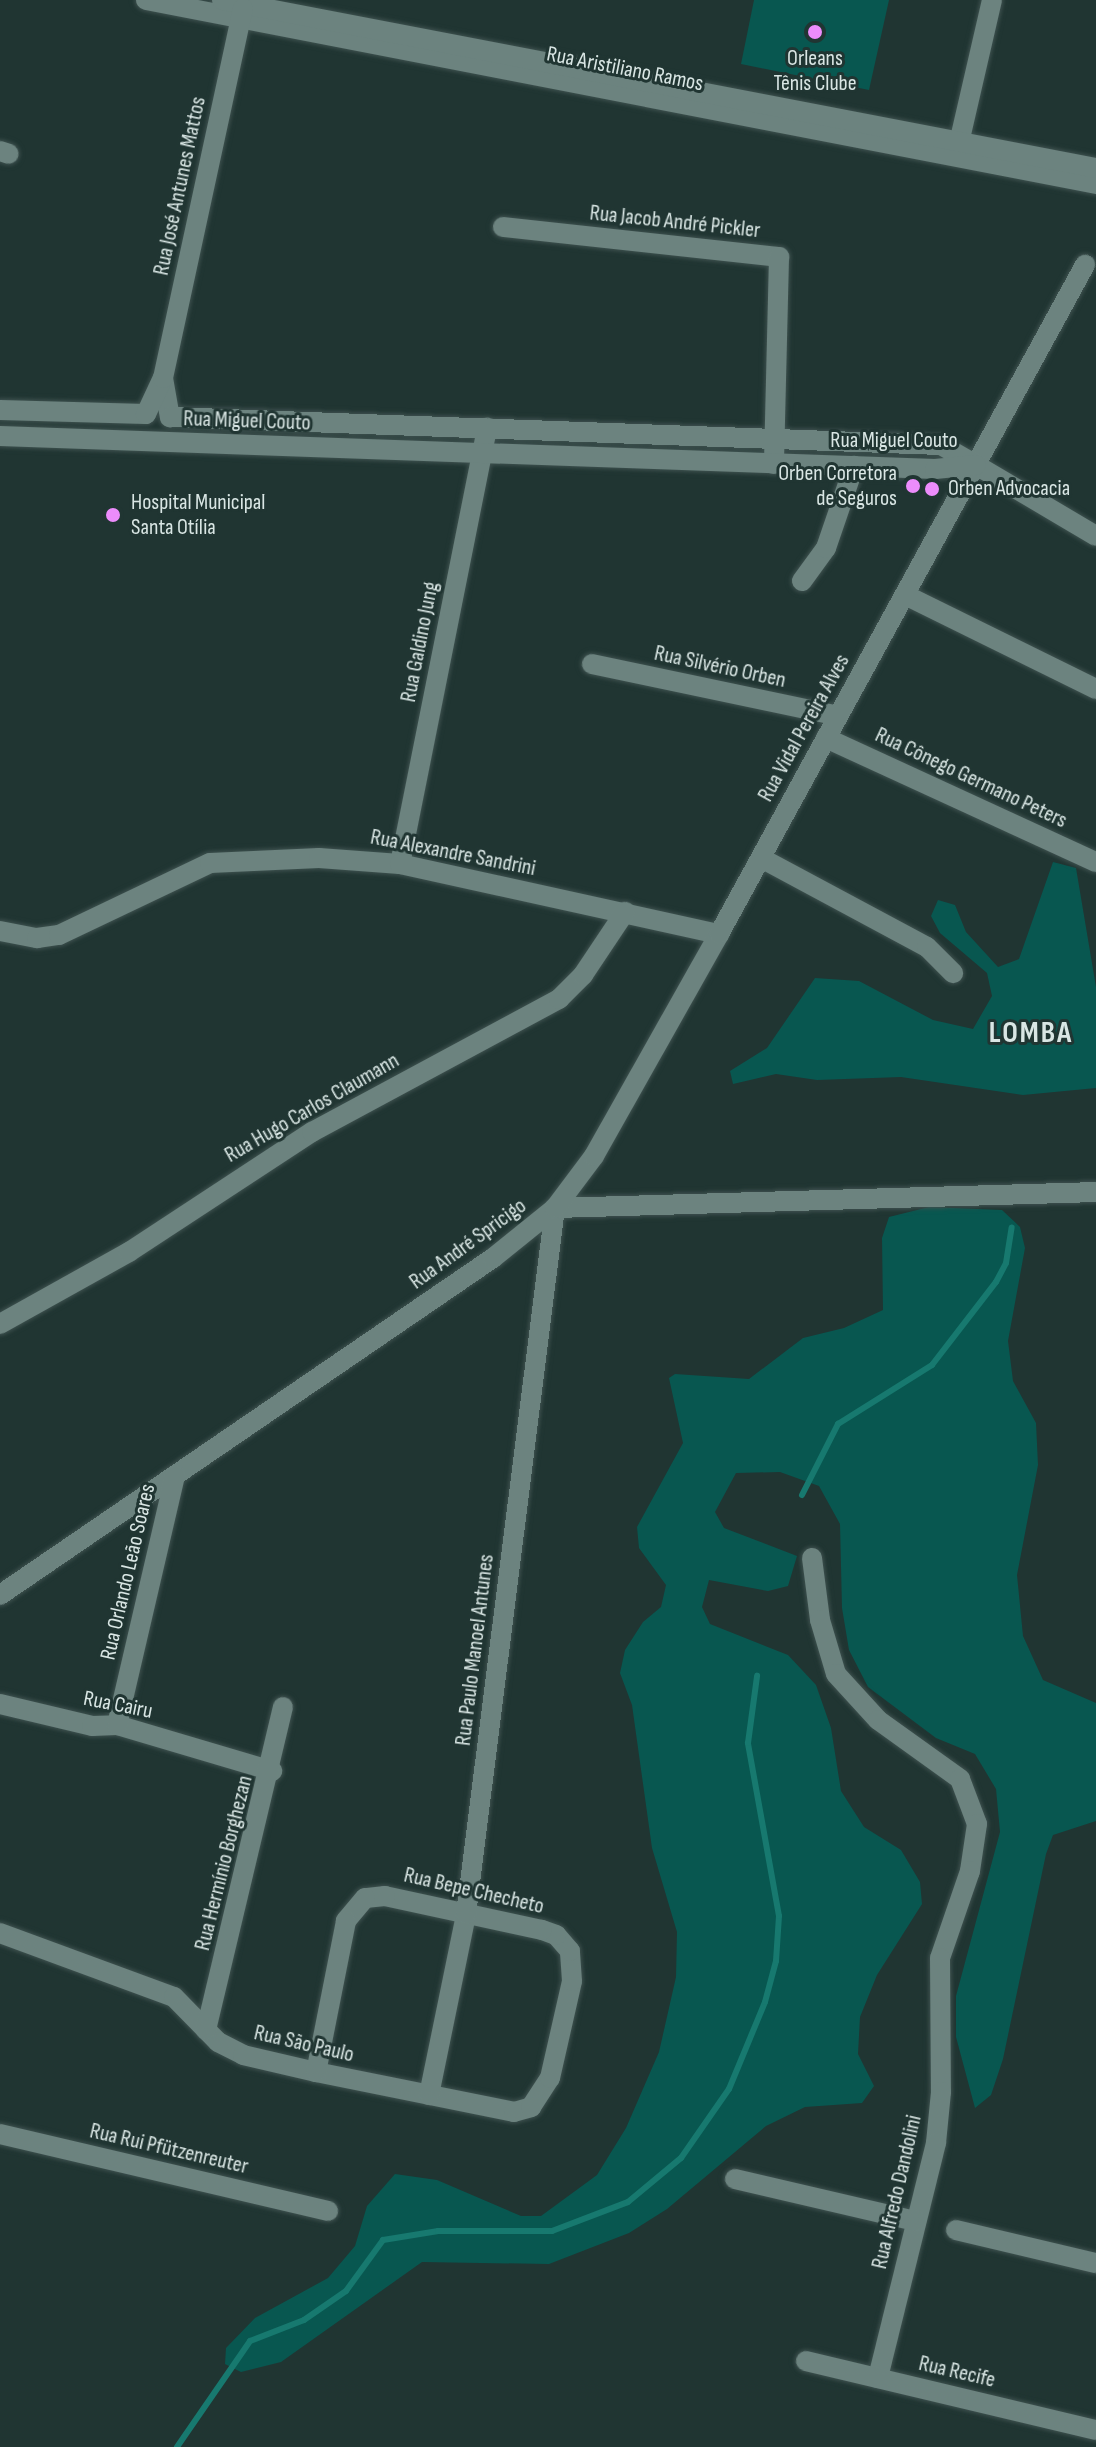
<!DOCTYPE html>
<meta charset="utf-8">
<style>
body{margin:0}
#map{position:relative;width:1096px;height:2447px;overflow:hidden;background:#203532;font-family:"Sofia Sans Condensed",sans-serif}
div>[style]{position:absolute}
.green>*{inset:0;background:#085750}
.stream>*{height:6px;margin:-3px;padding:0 3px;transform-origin:3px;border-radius:3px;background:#17796f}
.roads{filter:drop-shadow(0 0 2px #3e514f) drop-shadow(0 0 2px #3e514f)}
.street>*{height:20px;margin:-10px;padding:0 10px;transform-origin:10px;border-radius:10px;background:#6c837f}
.secondary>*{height:20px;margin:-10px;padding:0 10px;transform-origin:10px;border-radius:10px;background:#6c837f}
.dots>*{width:22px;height:22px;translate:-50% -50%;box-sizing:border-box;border:4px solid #203532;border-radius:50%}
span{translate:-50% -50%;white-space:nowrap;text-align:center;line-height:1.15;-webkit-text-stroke:6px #203532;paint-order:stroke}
.poi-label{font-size:22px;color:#d9e6e4}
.right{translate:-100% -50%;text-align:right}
.left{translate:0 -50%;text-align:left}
.street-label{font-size:22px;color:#d9e6e4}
.district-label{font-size:30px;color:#d9e6e4;font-weight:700;letter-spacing:2px}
</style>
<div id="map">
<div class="green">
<div style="clip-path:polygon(754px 0,889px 0,869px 90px,741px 64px)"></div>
<div style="clip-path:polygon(1053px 862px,1076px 868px,1096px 987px,1096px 1088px,1023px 1095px,901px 1077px,817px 1080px,776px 1074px,733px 1084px,730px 1071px,767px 1048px,815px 978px,859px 981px,933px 1020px,973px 1029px,992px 996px,987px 973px,940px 933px,931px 916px,938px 900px,955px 905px,966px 932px,998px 967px,1019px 959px)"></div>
<div style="clip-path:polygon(929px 1207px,1002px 1210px,1020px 1227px,1025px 1248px,1008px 1341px,1013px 1381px,1036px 1423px,1038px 1465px,1017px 1575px,1023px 1636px,1043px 1680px,1096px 1703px,1096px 1821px,1053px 1835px,1046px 1854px,1003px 2059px,991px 2095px,975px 2108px,956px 2037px,956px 1996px,1000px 1832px,996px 1789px,975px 1754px,936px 1738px,868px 1687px,849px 1650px,842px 1608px,840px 1524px,819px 1486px,780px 1472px,736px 1473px,715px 1512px,724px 1528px,797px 1556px,788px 1586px,768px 1591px,709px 1580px,702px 1607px,710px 1624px,788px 1655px,816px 1685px,831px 1728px,841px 1791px,864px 1827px,901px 1850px,920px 1882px,922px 1904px,877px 1975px,860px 2017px,858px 2054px,874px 2086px,862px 2103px,805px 2107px,766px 2126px,667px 2209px,629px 2233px,549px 2264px,422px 2262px,281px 2362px,241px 2372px,225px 2364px,226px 2348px,255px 2318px,328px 2278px,355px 2246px,367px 2206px,395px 2174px,437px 2180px,521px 2216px,541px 2216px,597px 2175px,626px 2128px,659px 2052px,676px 1977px,677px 1932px,652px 1848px,632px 1705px,620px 1673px,625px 1650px,643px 1622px,661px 1607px,666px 1585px,639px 1548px,637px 1527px,683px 1443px,669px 1378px,675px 1374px,749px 1379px,803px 1338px,844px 1328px,883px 1310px,882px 1238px,889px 1217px)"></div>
</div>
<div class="stream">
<div style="left:802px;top:1495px;width:80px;rotate:-63.1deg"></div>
<div style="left:838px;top:1424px;width:111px;rotate:-32.1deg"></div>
<div style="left:932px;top:1365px;width:105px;rotate:-52.4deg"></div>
<div style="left:996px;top:1282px;width:21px;rotate:-62deg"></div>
<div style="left:1006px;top:1263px;width:36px;rotate:-81deg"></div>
<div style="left:177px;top:2447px;width:129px;rotate:-55.4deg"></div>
<div style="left:250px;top:2341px;width:58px;rotate:-21.3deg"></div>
<div style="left:304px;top:2320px;width:51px;rotate:-34.6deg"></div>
<div style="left:346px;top:2291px;width:63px;rotate:-54deg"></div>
<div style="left:383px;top:2240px;width:56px;rotate:-9.3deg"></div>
<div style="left:438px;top:2231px;width:114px"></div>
<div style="left:552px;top:2231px;width:81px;rotate:-20.9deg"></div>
<div style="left:628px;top:2202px;width:69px;rotate:-39.7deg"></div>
<div style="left:681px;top:2158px;width:84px;rotate:-55.2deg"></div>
<div style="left:729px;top:2089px;width:94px;rotate:-67.5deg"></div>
<div style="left:765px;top:2002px;width:42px;rotate:-75deg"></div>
<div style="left:776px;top:1961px;width:45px;rotate:-86.2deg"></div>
<div style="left:779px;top:1916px;width:176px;rotate:-100.2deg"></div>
<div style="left:748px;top:1743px;width:68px;rotate:-82.3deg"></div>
</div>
<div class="roads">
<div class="street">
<div style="left:0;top:151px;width:9px;rotate:18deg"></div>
<div style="left:956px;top:156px;width:160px;rotate:-77deg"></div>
<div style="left:503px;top:227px;width:278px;rotate:6.2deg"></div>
<div style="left:779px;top:257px;width:207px;rotate:91.4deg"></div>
<div style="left:976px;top:465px;width:139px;rotate:30.6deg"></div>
<div style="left:802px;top:581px;width:41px;rotate:-54deg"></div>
<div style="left:826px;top:548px;width:87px;rotate:-71.1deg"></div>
<div style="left:905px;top:595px;width:213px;rotate:26.2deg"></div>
<div style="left:592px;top:664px;width:251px;rotate:11.9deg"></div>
<div style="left:826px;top:738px;width:297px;rotate:24.7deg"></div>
<div style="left:761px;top:858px;width:188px;rotate:28.2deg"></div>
<div style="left:927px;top:947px;width:37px;rotate:45deg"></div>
<div style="left:400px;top:864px;width:445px;rotate:-78.7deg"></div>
<div style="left:0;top:931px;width:38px;rotate:11deg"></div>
<div style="left:37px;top:938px;width:22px;rotate:-8deg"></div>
<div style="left:59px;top:935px;width:167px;rotate:-25.5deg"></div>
<div style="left:210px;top:863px;width:109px;rotate:-2.6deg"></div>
<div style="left:319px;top:858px;width:81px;rotate:4.2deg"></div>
<div style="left:400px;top:864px;width:327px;rotate:12.4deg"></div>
<div style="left:0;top:1324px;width:148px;rotate:-29.2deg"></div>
<div style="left:129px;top:1252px;width:219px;rotate:-33.3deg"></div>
<div style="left:312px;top:1132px;width:281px;rotate:-28.3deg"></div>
<div style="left:559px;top:999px;width:34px;rotate:-45deg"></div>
<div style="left:583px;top:975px;width:76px;rotate:-56.3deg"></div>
<div style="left:812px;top:1558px;width:63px;rotate:82.6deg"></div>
<div style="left:820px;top:1620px;width:56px;rotate:73.5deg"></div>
<div style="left:836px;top:1674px;width:62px;rotate:47.6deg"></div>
<div style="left:878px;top:1720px;width:101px;rotate:35.7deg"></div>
<div style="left:960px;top:1779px;width:48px;rotate:69.3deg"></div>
<div style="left:977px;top:1824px;width:48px;rotate:98.5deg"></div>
<div style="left:970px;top:1871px;width:92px;rotate:109deg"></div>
<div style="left:940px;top:1958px;width:134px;rotate:89.6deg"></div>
<div style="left:941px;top:2092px;width:51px;rotate:95.6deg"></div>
<div style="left:936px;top:2143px;width:242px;rotate:103.9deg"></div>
<div style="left:0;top:1595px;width:597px;rotate:-34.36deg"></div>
<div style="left:493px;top:1258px;width:80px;rotate:-38.9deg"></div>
<div style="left:555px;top:1208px;width:541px;rotate:-1.69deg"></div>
<div style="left:0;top:1704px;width:95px;rotate:13.4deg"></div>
<div style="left:92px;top:1726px;width:25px;rotate:-2deg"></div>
<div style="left:117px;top:1725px;width:162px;rotate:16.5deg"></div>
<div style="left:117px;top:1725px;width:256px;rotate:-76.9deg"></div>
<div style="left:0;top:1933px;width:185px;rotate:20.2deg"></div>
<div style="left:174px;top:1997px;width:63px;rotate:45.6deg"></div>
<div style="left:218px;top:2042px;width:28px;rotate:27deg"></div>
<div style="left:243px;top:2055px;width:75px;rotate:13.1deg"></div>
<div style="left:316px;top:2072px;width:202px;rotate:11.4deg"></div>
<div style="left:514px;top:2112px;width:18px;rotate:-16deg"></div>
<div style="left:531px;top:2107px;width:35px;rotate:-57deg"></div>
<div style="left:550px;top:2078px;width:99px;rotate:-77.2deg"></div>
<div style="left:572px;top:1981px;width:30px;rotate:-94deg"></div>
<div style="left:570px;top:1951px;width:21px;rotate:-131deg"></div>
<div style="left:556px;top:1935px;width:15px;rotate:-160deg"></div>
<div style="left:542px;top:1930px;width:161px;rotate:-167.8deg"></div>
<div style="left:385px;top:1896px;width:20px;rotate:174deg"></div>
<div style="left:365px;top:1898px;width:30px;rotate:130deg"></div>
<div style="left:346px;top:1921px;width:154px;rotate:101.2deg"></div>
<div style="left:206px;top:2030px;width:332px;rotate:-76.6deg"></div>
<div style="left:429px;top:2095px;width:185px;rotate:-78.4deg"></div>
<div style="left:466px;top:1914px;width:712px;rotate:-82.82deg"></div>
<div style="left:555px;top:1208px;width:65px;rotate:-53.1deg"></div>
<div style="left:594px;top:1156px;width:255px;rotate:-60.6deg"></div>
<div style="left:719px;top:934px;width:763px;rotate:-61.32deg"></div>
<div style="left:0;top:2134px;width:337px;rotate:13.2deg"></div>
<div style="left:735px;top:2179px;width:186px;rotate:13.1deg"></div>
<div style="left:956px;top:2230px;width:144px;rotate:13.3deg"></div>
<div style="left:806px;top:2361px;width:298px;rotate:13.4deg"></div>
</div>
<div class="secondary">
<div style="left:146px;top:0;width:968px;rotate:10.96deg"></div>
<div style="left:222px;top:0;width:890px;rotate:10.88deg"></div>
<div style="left:163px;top:378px;width:40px;rotate:80deg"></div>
<div style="left:170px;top:417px;width:772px;rotate:2.08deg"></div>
<div style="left:941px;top:445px;width:40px;rotate:29.7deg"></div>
<div style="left:0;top:410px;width:146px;rotate:1.6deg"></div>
<div style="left:146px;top:414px;width:40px;rotate:-65deg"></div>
<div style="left:163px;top:378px;width:378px;rotate:-77.8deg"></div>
<div style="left:0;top:436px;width:936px;rotate:2.02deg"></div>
<div style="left:935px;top:469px;width:41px;rotate:-5.6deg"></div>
</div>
</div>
<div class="dots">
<div style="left:815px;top:32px;background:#ec8cfb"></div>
<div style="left:913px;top:486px;background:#ec8cfb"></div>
<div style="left:932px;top:489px;background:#ec8cfb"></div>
<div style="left:113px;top:515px;background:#ec8cfb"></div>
</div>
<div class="poi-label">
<span style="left:815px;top:71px">Orleans<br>Tênis Clube</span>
<span class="right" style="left:897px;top:486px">Orben Corretora<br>de Seguros</span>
<span class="left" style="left:948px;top:489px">Orben Advocacia</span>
<span class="left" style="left:131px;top:515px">Hospital Municipal<br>Santa Otília</span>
</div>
<div class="street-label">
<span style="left:625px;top:69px;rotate:11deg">Rua Aristiliano Ramos</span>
<span style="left:180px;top:186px;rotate:-78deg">Rua José Antunes Mattos</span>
<span style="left:675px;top:222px;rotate:6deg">Rua Jacob André Pickler</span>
<span style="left:247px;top:421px;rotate:2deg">Rua Miguel Couto</span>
<span style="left:894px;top:441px">Rua Miguel Couto</span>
<span style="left:420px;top:642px;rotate:-79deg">Rua Galdino Jung</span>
<span style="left:720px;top:667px;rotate:12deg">Rua Silvério Orben</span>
<span style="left:804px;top:728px;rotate:-61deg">Rua Vidal Pereira Alves</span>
<span style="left:971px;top:778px;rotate:25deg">Rua Cônego Germano Peters</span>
<span style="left:453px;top:853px;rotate:11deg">Rua Alexandre Sandrini</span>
<span style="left:312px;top:1108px;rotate:-30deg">Rua Hugo Carlos Claumann</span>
<span style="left:468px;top:1244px;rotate:-36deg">Rua André Spricigo</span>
<span style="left:128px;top:1572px;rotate:-77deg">Rua Orlando Leão Soares</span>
<span style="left:475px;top:1650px;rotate:-83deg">Rua Paulo Manoel Antunes</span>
<span style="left:118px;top:1705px;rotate:11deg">Rua Cairu</span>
<span style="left:224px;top:1863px;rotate:-76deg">Rua Hermínio Borghezan</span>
<span style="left:474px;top:1891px;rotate:13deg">Rua Bepe Checheto</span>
<span style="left:304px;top:2044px;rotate:13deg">Rua São Paulo</span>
<span style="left:169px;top:2149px;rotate:13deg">Rua Rui Pfützenreuter</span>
<span style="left:897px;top:2192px;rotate:-77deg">Rua Alfredo Dandolini</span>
<span style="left:957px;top:2372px;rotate:13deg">Rua Recife</span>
</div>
<div class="district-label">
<span style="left:1031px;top:1033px">LOMBA</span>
</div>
</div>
